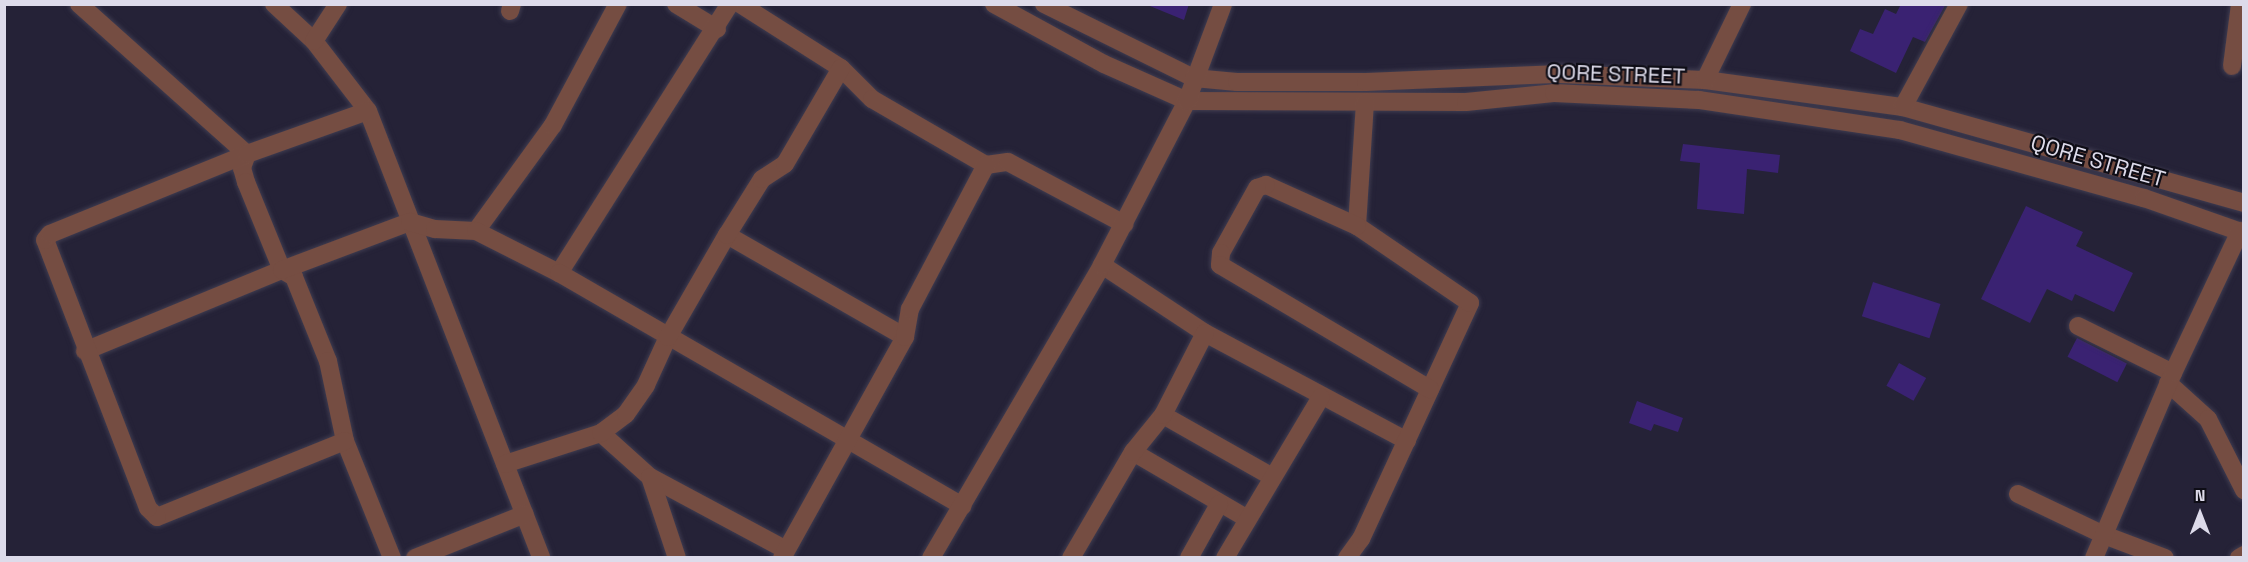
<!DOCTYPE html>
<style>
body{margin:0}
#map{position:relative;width:2248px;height:562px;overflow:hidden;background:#252237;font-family:"Space Grotesk",sans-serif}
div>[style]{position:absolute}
.building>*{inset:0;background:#3a2272;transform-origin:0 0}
.roads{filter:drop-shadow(0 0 2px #3f3c50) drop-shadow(0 0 2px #3f3c50)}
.minor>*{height:18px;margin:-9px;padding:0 9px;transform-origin:9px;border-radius:9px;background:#754d42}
span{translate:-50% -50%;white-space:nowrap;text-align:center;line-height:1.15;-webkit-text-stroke:4.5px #0e0d16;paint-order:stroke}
.street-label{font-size:22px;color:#dddbea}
.frame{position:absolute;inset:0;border:6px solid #dddbea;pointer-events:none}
.north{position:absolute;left:2170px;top:484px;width:60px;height:60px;-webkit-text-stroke:4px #0e0d16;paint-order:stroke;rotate:0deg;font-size:16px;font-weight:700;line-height:24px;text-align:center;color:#dddbea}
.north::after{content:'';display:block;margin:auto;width:21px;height:27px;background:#dddbea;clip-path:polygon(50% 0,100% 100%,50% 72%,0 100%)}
</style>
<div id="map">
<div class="building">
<div style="clip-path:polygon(1145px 4px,1189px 4px,1184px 20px)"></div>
<div style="clip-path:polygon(1901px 4px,1946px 4px,1925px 42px,1913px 37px,1896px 73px,1850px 51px,1860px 29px,1873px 34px,1885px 9px,1896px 14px)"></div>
<div style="clip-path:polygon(1683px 144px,1780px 155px,1778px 173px,1747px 169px,1744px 214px,1697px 209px,1700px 163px,1680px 161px)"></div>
<div style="clip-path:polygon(2026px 206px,2083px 232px,2076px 246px,2133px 273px,2114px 312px,2075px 294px,2072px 301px,2047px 289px,2030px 323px,1981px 299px)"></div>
<div style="left:1873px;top:282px;width:71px;height:36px;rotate:18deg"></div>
<div style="left:2077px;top:338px;width:56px;height:21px;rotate:27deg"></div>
<div style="left:1899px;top:363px;width:31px;height:26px;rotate:29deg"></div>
<div style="clip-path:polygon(1637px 401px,1683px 418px,1678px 432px,1654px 424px,1651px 431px,1629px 423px)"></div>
</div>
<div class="roads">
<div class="minor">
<div style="left:79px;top:4px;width:225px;rotate:41.8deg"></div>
<div style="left:247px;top:154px;width:15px;rotate:110deg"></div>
<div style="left:242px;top:168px;width:15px;rotate:74deg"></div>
<div style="left:246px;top:182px;width:95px;rotate:67.8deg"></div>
<div style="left:282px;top:270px;width:14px;rotate:30deg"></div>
<div style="left:294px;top:277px;width:91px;rotate:68deg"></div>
<div style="left:328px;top:361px;width:82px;rotate:78deg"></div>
<div style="left:345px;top:441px;width:126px;rotate:68.1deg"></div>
<div style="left:274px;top:4px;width:54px;rotate:42.8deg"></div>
<div style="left:314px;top:41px;width:88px;rotate:52.4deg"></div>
<div style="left:368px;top:111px;width:479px;rotate:68.8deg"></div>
<div style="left:676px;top:4px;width:48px;rotate:31.4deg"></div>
<div style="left:740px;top:4px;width:120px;rotate:32.4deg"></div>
<div style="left:841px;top:68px;width:44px;rotate:45deg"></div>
<div style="left:872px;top:99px;width:132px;rotate:30.1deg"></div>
<div style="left:986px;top:165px;width:22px;rotate:-8deg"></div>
<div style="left:1008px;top:162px;width:132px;rotate:28.1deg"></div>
<div style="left:994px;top:4px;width:125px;rotate:28.6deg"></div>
<div style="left:1104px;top:64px;width:91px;rotate:24deg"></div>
<div style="left:1187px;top:101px;width:279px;rotate:0.2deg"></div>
<div style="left:1466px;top:102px;width:88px;rotate:-5.8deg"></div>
<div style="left:1554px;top:93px;width:145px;rotate:2.8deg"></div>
<div style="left:1699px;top:100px;width:203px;rotate:8.5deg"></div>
<div style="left:1900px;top:130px;width:253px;rotate:15.6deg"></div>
<div style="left:2144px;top:198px;width:106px;rotate:19.3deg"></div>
<div style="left:1044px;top:4px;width:167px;rotate:26.3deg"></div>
<div style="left:1194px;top:78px;width:43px;rotate:5.3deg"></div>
<div style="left:1237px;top:82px;width:129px"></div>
<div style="left:1366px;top:82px;width:194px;rotate:-2.4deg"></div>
<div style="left:1560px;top:74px;width:145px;rotate:2.4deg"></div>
<div style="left:1705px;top:80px;width:200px;rotate:7.8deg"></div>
<div style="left:1903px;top:107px;width:354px;rotate:15.7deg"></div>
<div style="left:510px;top:11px;width:7px;rotate:-74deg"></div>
<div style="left:314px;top:41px;width:44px;rotate:-57deg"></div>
<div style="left:2232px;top:66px;width:63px;rotate:-82.6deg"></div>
<div style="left:1705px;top:80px;width:85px;rotate:-64deg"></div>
<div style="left:1903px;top:107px;width:117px;rotate:-61.5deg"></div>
<div style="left:1357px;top:226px;width:124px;rotate:-86.3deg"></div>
<div style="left:476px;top:231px;width:131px;rotate:-54deg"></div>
<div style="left:553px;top:125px;width:137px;rotate:-61.8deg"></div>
<div style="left:727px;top:235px;width:205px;rotate:29.8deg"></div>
<div style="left:1102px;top:265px;width:123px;rotate:33.4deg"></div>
<div style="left:1205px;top:333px;width:229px;rotate:28.1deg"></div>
<div style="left:559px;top:273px;width:319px;rotate:-57.6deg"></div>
<div style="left:2078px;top:326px;width:106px;rotate:26.3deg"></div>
<div style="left:85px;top:351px;width:213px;rotate:-22.4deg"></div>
<div style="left:282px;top:270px;width:137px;rotate:-20.6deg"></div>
<div style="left:410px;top:222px;width:26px;rotate:16deg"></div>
<div style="left:435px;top:229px;width:41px;rotate:2.8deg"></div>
<div style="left:476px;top:231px;width:93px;rotate:26.8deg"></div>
<div style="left:559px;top:273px;width:466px;rotate:30deg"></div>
<div style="left:2168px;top:383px;width:54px;rotate:42deg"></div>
<div style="left:2208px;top:419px;width:80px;rotate:63.1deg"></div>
<div style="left:1163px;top:415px;width:124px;rotate:29.5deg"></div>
<div style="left:601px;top:433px;width:66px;rotate:41.9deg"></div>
<div style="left:650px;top:477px;width:154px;rotate:28.2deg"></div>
<div style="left:345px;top:441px;width:203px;rotate:158deg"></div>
<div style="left:157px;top:517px;width:13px;rotate:-135deg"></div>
<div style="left:148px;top:508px;width:287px;rotate:-111deg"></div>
<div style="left:45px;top:240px;width:8px;rotate:-50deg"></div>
<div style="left:50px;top:234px;width:213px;rotate:-22.1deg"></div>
<div style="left:247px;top:154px;width:128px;rotate:-19.6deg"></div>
<div style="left:1133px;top:452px;width:131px;rotate:30.3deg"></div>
<div style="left:505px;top:464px;width:101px;rotate:-17.9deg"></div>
<div style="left:601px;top:433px;width:31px;rotate:-37deg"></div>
<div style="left:626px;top:414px;width:35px;rotate:-55deg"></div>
<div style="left:646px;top:385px;width:53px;rotate:-65.4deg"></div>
<div style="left:668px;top:337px;width:118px;rotate:-60deg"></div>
<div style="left:727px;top:235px;width:66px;rotate:-58deg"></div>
<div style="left:762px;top:179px;width:27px;rotate:-33deg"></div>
<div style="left:785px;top:164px;width:111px;rotate:-59.7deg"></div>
<div style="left:650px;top:477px;width:85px;rotate:71.6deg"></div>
<div style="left:2018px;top:494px;width:95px;rotate:25.5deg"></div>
<div style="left:2104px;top:535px;width:65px;rotate:20.7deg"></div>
<div style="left:415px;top:558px;width:118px;rotate:-21.8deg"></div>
<div style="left:782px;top:558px;width:253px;rotate:-60.9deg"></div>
<div style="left:905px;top:337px;width:28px;rotate:-80deg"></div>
<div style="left:910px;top:309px;width:163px;rotate:-62.2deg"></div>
<div style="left:931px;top:558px;width:339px;rotate:-59.7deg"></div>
<div style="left:1102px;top:265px;width:185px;rotate:-62.6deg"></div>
<div style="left:1187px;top:101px;width:103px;rotate:-69.6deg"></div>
<div style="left:1071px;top:558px;width:123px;rotate:-59.7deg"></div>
<div style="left:1133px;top:452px;width:48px;rotate:-51deg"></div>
<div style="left:1163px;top:415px;width:92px;rotate:-62.9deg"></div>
<div style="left:1189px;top:558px;width:62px;rotate:-60.9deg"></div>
<div style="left:1225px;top:558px;width:187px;rotate:-59.2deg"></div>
<div style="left:1347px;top:558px;width:24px;rotate:-54deg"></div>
<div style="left:1361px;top:539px;width:260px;rotate:-65.2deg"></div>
<div style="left:1470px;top:303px;width:137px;rotate:-145.7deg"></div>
<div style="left:1357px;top:226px;width:100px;rotate:-155.7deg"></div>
<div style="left:1266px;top:185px;width:9px;rotate:162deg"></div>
<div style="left:1257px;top:188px;width:74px;rotate:119deg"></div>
<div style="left:1221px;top:253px;width:12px;rotate:95deg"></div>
<div style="left:1220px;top:265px;width:244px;rotate:30.6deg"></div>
<div style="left:2094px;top:558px;width:201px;rotate:-66.9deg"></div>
<div style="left:2173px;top:373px;width:157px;rotate:-64.7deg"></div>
<div style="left:2239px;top:558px;width:6px;rotate:-31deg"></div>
</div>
</div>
<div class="street-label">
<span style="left:1616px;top:74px;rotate:2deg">QORE STREET</span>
<span style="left:2098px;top:161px;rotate:16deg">QORE STREET</span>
</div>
<div class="frame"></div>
<div class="north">N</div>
</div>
